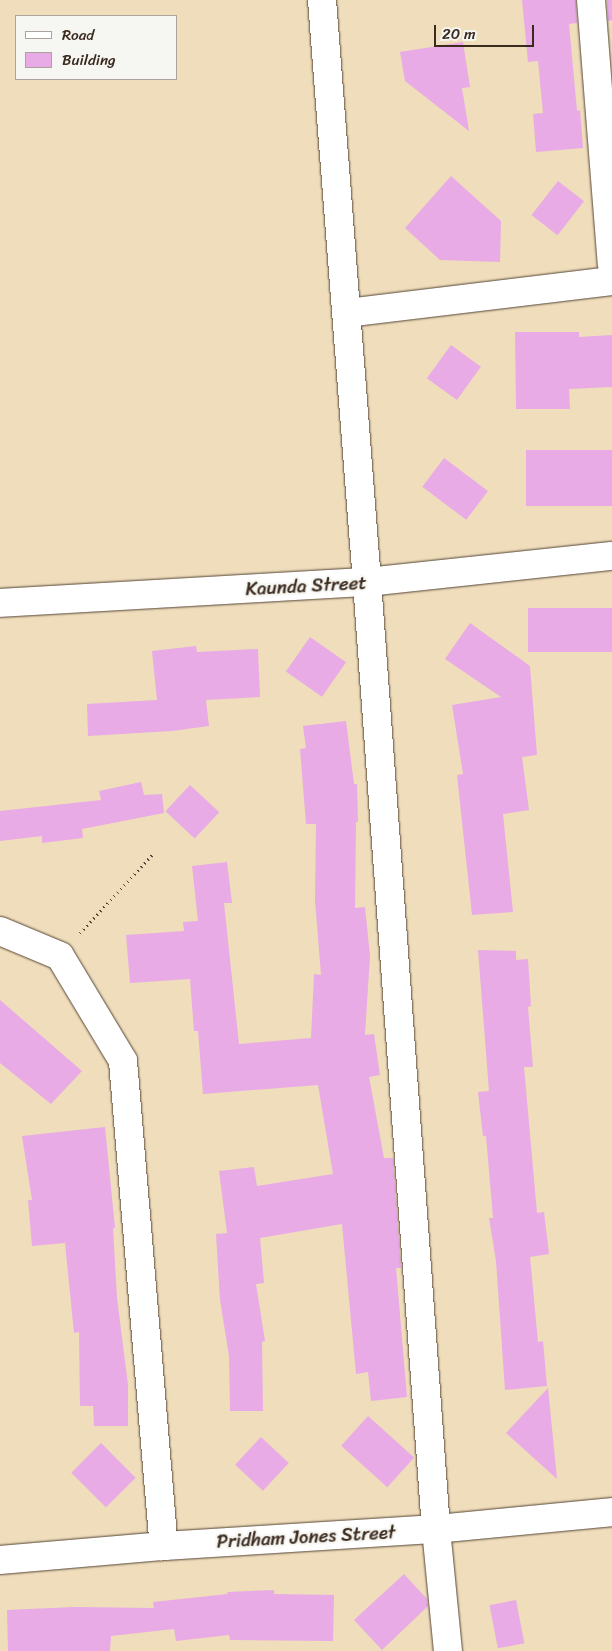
<!DOCTYPE html>
<style>
body{margin:0}
#map{position:relative;width:612px;height:1651px;overflow:hidden;background:#efddbc;font-family:Sriracha,sans-serif}
div>[style]{position:absolute}
.building>*{inset:0;background:#e8abe5;transform-origin:0 0}
.path>*{height:3px;margin-top:-1.5px;transform-origin:0;background:repeating-linear-gradient(90deg,#564536 0 1px,transparent 0 5px)}
.roads{filter:drop-shadow(0 0 1px #564536) drop-shadow(0 0 1px #564536)}
.minor>*{height:28px;margin:-14px;padding:0 14px;transform-origin:14px;border-radius:14px;background:#fff}
span{translate:-50% -50%;white-space:nowrap;text-align:center;line-height:1.15;-webkit-text-stroke:4.5px #f6f6f2;paint-order:stroke}
.street-label{font-size:19px;color:#3b2a1e}
.legend{position:absolute;left:15px;top:15px;width:162px;height:65px;box-sizing:border-box;background:#f6f6f2;border:1px solid #aba49d;margin:0;padding:6px 9px;list-style:none;font-size:15px;color:#3b2a1e}
.legend li{display:flex;align-items:center;gap:10px;height:25px}
.legend b{width:25px;border:1px solid #aba49d}
.scale{position:absolute;left:434px;top:25px;width:100px;height:22px;box-sizing:border-box;border:2px solid #3b2a1e;border-top:0;padding-left:6px;font-size:15px;line-height:18px;white-space:nowrap;color:#3b2a1e;-webkit-text-stroke:4px #f6f6f2;paint-order:stroke}
</style>
<div id="map">
<div class="building">
<div style="clip-path:polygon(522px 0,576px 0,577px 23px,569px 24px,577px 111px,580px 110px,583px 148px,536px 152px,533px 114px,543px 113px,538px 61px,528px 62px)"></div>
<div style="clip-path:polygon(607px 0,612px 0,612px 20px,608px 21px)"></div>
<div style="clip-path:polygon(463px 42px,470px 87px,462px 88px,469px 131px,405px 81px,400px 52px)"></div>
<div style="clip-path:polygon(451px 176px,501px 221px,500px 262px,440px 260px,405px 228px)"></div>
<div style="left:558px;top:181px;width:33px;height:43px;rotate:38deg"></div>
<div style="clip-path:polygon(515px 332px,579px 332px,579px 337px,612px 335px,612px 387px,569px 389px,570px 409px,516px 409px)"></div>
<div style="left:451px;top:345px;width:37px;height:41px;rotate:36deg"></div>
<div style="left:612px;top:450px;width:56px;height:86px;rotate:90deg"></div>
<div style="left:444px;top:458px;width:55px;height:36px;rotate:37deg"></div>
<div style="left:612px;top:608px;width:44px;height:84px;rotate:90deg"></div>
<div style="clip-path:polygon(470px 623px,530px 666px,537px 755px,522px 757px,529px 810px,503px 814px,513px 912px,472px 915px,457px 775px,463px 774px,452px 705px,501px 697px,445px 659px)"></div>
<div style="left:310px;top:637px;width:44px;height:42px;rotate:35deg"></div>
<div style="clip-path:polygon(196px 646px,197px 652px,258px 649px,260px 697px,206px 700px,209px 726px,172px 731px,88px 736px,87px 704px,157px 700px,152px 651px)"></div>
<div style="clip-path:polygon(346px 721px,354px 784px,357px 784px,358px 822px,356px 822px,355px 908px,365px 907px,370px 956px,365px 1035px,374px 1034px,380px 1075px,369px 1077px,384px 1158px,393px 1158px,401px 1268px,396px 1268px,407px 1397px,371px 1401px,368px 1372px,356px 1374px,342px 1224px,260px 1238px,264px 1283px,256px 1284px,265px 1341px,262px 1342px,263px 1411px,230px 1411px,229px 1356px,220px 1300px,216px 1234px,227px 1233px,219px 1171px,254px 1167px,257px 1186px,333px 1174px,318px 1085px,203px 1094px,198px 1031px,194px 1031px,190px 979px,130px 983px,126px 935px,184px 931px,183px 922px,198px 921px,192px 866px,227px 862px,232px 903px,224px 903px,239px 1044px,311px 1038px,314px 974px,321px 975px,315px 900px,316px 824px,306px 824px,300px 749px,306px 748px,303px 726px)"></div>
<div style="clip-path:polygon(141px 782px,144px 795px,162px 794px,164px 813px,82px 829px,83px 838px,42px 843px,42px 836px,0 841px,0 811px,101px 800px,99px 791px)"></div>
<div style="left:190px;top:785px;width:40px;height:36px;rotate:43deg"></div>
<div style="clip-path:polygon(478px 950px,516px 951px,516px 960px,528px 959px,531px 1006px,528px 1007px,533px 1067px,524px 1067px,537px 1213px,544px 1212px,549px 1254px,530px 1257px,538px 1342px,543px 1341px,547px 1386px,505px 1390px,496px 1261px,489px 1218px,493px 1218px,486px 1136px,483px 1136px,478px 1092px,489px 1091px)"></div>
<div style="clip-path:polygon(0 1000px,82px 1071px,51px 1104px,0 1063px)"></div>
<div style="clip-path:polygon(105px 1127px,115px 1228px,113px 1228px,117px 1298px,128px 1385px,128px 1426px,94px 1426px,93px 1406px,80px 1406px,79px 1332px,74px 1333px,65px 1243px,32px 1246px,28px 1200px,32px 1200px,22px 1136px)"></div>
<div style="clip-path:polygon(548px 1388px,557px 1479px,506px 1433px)"></div>
<div style="left:368px;top:1416px;width:62px;height:40px;rotate:42deg"></div>
<div style="left:261px;top:1437px;width:38px;height:38px;rotate:43deg"></div>
<div style="left:101px;top:1443px;width:49px;height:42px;rotate:45deg"></div>
<div style="clip-path:polygon(404px 1574px,427px 1599px,428px 1606px,382px 1650px,354px 1620px)"></div>
<div style="clip-path:polygon(274px 1590px,274px 1594px,334px 1595px,333px 1641px,230px 1640px,229px 1635px,176px 1641px,174px 1629px,111px 1636px,110px 1651px,8px 1651px,7px 1610px,74px 1607px,154px 1608px,153px 1602px,228px 1594px,227px 1592px)"></div>
<div style="left:516px;top:1600px;width:44px;height:27px;rotate:79deg"></div>
</div>
<div class="path">
<div style="left:80px;top:933px;width:108px;rotate:-47.3deg"></div>
</div>
<div class="roads">
<div class="minor">
<div style="left:322px;top:0;width:584px;rotate:85.58deg"></div>
<div style="left:367px;top:582px;width:950px;rotate:85.83deg"></div>
<div style="left:436px;top:1529px;width:123px;rotate:84.4deg"></div>
<div style="left:591px;top:0;width:265px;rotate:85.5deg"></div>
<div style="left:347px;top:313px;width:267px;rotate:-6.9deg"></div>
<div style="left:0;top:603px;width:368px;rotate:-3.3deg"></div>
<div style="left:367px;top:582px;width:246px;rotate:-6.1deg"></div>
<div style="left:0;top:931px;width:65px;rotate:22.6deg"></div>
<div style="left:60px;top:956px;width:122px;rotate:59deg"></div>
<div style="left:123px;top:1061px;width:487px;rotate:85.2deg"></div>
<div style="left:0;top:1560px;width:165px;rotate:-4.9deg"></div>
<div style="left:164px;top:1546px;width:273px;rotate:-3.6deg"></div>
<div style="left:436px;top:1529px;width:177px;rotate:-5.5deg"></div>
</div>
</div>
<div class="street-label">
<span style="left:306px;top:586px;rotate:-3deg">Kaunda Street</span>
<span style="left:306px;top:1537px;rotate:-3deg">Pridham Jones Street</span>
</div>
<ul class="legend">
<li><b style="height:6px;background:#fff"></b>Road</li>
<li><b style="height:14px;background:#e8abe5"></b>Building</li>
</ul>
<div class="scale">20 m</div>
</div>
